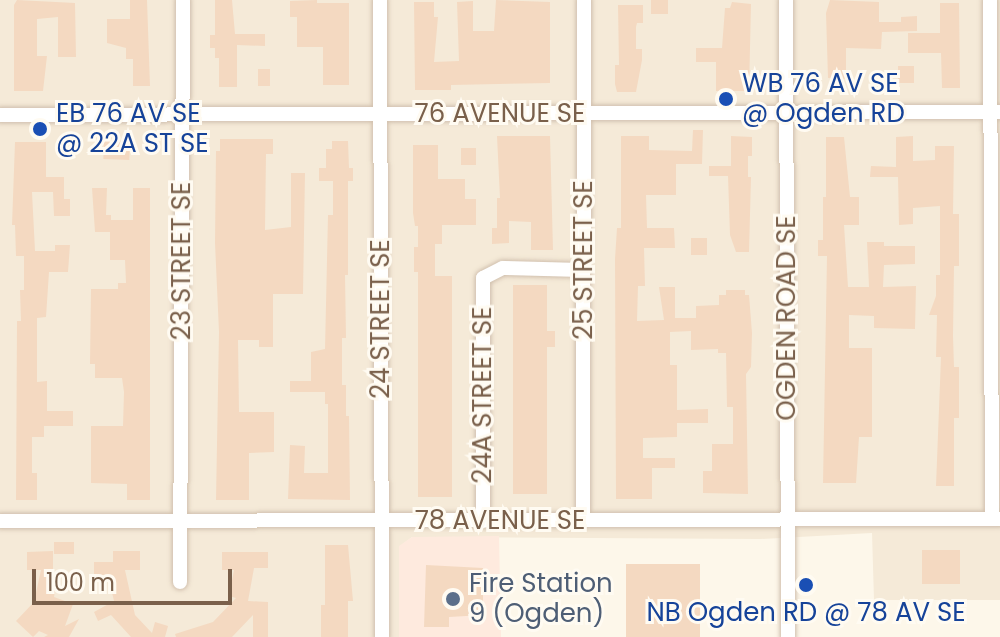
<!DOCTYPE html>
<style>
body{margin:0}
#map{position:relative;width:1000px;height:637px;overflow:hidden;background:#fdf7ea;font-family:Poppins,sans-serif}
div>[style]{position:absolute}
.residential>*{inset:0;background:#f5ead8}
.commercial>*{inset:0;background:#feeade}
.building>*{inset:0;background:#f4d9c1;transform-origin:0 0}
.roads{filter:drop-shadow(0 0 2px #d1c0ae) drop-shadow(0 0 2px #d1c0ae)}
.minor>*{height:14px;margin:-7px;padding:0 7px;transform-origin:7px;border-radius:7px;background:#fff}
.dots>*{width:22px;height:22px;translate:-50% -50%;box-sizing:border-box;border:4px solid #fffbf2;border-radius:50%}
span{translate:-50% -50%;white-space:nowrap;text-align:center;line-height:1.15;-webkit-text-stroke:6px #fffbf2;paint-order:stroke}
.transit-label{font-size:26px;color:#164399}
.left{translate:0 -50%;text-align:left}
.street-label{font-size:26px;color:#7a604b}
.service-label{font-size:26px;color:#4e5e75}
.scale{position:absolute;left:32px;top:569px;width:200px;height:36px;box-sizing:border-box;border:4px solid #7a604b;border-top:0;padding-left:10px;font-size:24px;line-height:28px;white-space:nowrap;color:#7a604b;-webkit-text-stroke:6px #fffbf2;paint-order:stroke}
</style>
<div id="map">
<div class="residential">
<div style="clip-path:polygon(0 0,1000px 0,1000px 600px,874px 600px,872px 533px,760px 539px,412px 537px,399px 547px,399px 637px,0 637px)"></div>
</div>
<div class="commercial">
<div style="clip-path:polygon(499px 536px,501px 637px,399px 637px,399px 546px,412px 537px)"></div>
</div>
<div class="building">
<div style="clip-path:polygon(17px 0,75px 3px,76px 57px,58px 57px,58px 17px,37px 19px,37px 56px,47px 56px,43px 91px,14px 91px,14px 5px)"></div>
<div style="clip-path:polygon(130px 0,147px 0,150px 86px,133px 86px,133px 59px,126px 59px,126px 48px,107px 43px,107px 19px,130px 19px)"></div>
<div style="clip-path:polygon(215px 0,232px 0,235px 34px,265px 34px,265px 46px,237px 45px,237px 87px,219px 87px,219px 58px,215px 58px,215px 48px,210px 48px,210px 35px,215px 35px)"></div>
<div style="clip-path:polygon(317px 0,317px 3px,349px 3px,349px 85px,323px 85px,323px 47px,297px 47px,297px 17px,290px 17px,290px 1px)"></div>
<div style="clip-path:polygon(496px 0,550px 2px,550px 83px,451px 85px,451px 90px,415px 90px,414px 2px,434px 2px,434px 17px,438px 17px,434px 62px,459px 61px,457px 2px,473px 1px,473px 31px,494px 31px)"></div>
<div style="left:651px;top:0;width:17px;height:14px"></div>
<div style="clip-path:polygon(830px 0,879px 2px,879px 22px,901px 22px,901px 17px,917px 16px,917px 31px,882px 32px,881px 49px,846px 48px,846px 79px,828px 78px,826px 13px)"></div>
<div style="clip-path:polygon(732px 2px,751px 4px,749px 91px,716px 91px,716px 62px,696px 62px,696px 48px,722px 48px,725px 8px,730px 8px)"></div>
<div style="clip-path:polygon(940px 3px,959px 3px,960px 88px,942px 88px,941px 53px,908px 53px,908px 33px,940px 33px)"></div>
<div style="clip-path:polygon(618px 5px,643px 5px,643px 23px,637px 23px,636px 27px,636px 49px,642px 49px,642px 60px,636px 92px,617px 92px,615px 84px,615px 65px,619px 65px)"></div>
<div style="left:898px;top:66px;width:16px;height:17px"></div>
<div style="left:258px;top:69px;width:12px;height:17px"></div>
<div style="left:874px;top:76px;width:15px;height:16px"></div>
<div style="clip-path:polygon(693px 130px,703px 130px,702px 164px,676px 164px,676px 195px,646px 195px,647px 228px,674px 228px,675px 248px,644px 248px,645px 286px,638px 286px,637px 321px,664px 320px,659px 287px,675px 287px,675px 318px,696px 318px,696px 306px,719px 305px,719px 295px,726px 295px,726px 290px,745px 290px,745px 295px,749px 295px,752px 333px,751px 367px,746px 374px,748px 494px,703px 493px,703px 471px,712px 471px,712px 444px,733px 444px,733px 407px,727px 407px,726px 353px,718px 353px,718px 349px,691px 350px,691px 331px,670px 332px,670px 365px,677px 365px,677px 410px,708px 409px,708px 423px,677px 423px,677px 437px,643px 438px,643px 458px,675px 458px,675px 468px,652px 468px,652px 499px,616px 499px,615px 259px,617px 228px,621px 228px,621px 136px,649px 136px,649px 150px,692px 151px)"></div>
<div style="clip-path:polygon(497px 136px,550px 136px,553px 250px,531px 250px,531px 222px,509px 221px,509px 243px,492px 244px,492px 228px,497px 228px,497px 198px,500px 198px)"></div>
<div style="clip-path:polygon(731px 136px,752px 137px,752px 156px,748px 156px,748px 177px,751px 177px,749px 252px,736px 252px,730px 235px,728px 176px,709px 176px,709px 166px,731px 166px)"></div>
<div style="clip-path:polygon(913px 136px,913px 161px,935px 160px,935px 146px,954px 146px,953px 214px,959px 214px,959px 266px,954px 266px,953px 336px,954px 367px,959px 367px,959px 418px,954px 418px,954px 486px,936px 486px,941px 357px,936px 357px,937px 315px,929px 315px,936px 296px,936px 275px,940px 275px,940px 206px,913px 208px,913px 224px,899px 225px,898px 177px,870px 177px,871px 166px,896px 167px,896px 137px)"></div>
<div style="clip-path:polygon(826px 137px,844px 137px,850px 197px,859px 197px,859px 225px,844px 225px,848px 287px,869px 287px,867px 242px,884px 242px,884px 246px,915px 246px,915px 264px,884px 265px,883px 287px,916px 286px,915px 329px,874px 328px,874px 316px,849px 315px,849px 348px,872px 348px,872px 437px,859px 437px,856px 483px,823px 483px,827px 256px,818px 256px,818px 240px,823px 240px,823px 197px,826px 197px)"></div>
<div style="clip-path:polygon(220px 139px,273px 139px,273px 154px,266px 154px,265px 230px,291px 227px,291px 173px,305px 173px,303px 294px,273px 294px,273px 347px,259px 347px,259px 340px,238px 340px,239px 412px,274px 412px,274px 452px,249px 453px,249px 500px,216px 500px,219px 332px,215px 243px,216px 151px,220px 151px)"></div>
<div style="left:104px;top:140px;width:26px;height:19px;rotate:2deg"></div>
<div style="clip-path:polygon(332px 141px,348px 141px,349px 168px,353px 168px,353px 181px,348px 181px,348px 275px,345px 275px,346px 338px,342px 338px,342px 385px,346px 385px,346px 416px,349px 416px,350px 500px,288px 499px,290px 445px,305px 446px,304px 473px,328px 473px,328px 404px,325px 404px,325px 392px,290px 392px,290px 381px,311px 381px,311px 352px,325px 349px,328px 215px,333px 215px,333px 181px,319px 181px,319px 168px,326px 168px,326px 149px,332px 149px)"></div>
<div style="clip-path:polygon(15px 142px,46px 142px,46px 177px,64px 177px,64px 199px,70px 199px,70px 216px,54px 216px,53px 192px,32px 192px,35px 251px,55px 251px,55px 245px,70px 245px,68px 272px,49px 272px,46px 317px,37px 318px,37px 382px,47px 381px,47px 411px,73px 411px,73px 426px,44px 426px,44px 437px,32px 437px,32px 473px,37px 473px,37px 500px,16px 500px,17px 321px,21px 321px,20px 290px,24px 290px,24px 256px,16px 256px,15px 225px,12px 225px)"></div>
<div style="clip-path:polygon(413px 145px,438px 145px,438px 179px,465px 179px,465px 199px,476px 199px,476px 225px,442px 225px,442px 244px,435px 244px,435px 276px,452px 276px,452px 497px,418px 497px,418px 272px,414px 272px,414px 247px,418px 247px,418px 226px,415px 226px,413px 213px)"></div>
<div style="left:461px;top:148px;width:15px;height:17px"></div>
<div style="clip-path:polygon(92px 188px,107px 188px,106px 215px,111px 215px,111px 220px,133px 220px,133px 188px,150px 188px,150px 500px,127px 500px,127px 484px,91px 483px,91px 426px,123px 426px,124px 392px,122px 378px,95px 378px,95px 364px,90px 364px,91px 289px,118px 289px,118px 283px,126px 283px,125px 260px,110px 260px,110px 232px,95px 232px)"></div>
<div style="left:691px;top:238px;width:16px;height:17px"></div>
<div style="clip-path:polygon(513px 285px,547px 285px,547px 331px,555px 331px,555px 347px,547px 347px,547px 494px,513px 494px)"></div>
<div style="left:54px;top:542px;width:20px;height:12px"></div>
<div style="clip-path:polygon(325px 545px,348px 545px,353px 601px,348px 601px,348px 637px,321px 637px,321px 605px,325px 605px)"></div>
<div style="left:922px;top:550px;width:38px;height:34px"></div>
<div style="clip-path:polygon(53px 551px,53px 580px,57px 581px,54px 597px,73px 604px,65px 626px,79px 619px,69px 637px,44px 637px,48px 635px,39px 631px,33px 637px,16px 621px,34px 602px,41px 570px,27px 570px,27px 552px)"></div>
<div style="clip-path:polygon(113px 551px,140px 551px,140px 570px,125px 570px,135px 615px,152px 633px,155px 622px,168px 626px,165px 637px,131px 637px,111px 615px,98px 621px,94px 612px,114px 601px,108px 575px,94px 576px,94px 562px,113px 562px)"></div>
<div style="clip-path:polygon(222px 552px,268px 552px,268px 568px,254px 568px,248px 601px,268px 602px,268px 637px,253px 637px,253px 615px,232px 637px,176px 637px,175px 634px,213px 622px,236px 598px,229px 596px,234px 570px,222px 570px)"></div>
<div style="left:626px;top:564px;width:74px;height:73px"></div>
<div style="clip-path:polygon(426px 565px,483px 568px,483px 615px,449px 617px,449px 627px,424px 627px)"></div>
</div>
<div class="roads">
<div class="minor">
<div style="left:380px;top:0;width:637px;rotate:89.82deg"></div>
<div style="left:786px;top:0;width:637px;rotate:89.82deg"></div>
<div style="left:990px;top:0;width:519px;rotate:89.78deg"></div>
<div style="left:0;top:115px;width:1000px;rotate:-0.17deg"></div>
<div style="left:0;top:521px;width:1000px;rotate:-0.11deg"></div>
<div style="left:483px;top:521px;width:243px;rotate:-90deg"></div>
<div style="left:483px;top:278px;width:22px;rotate:-27deg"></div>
<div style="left:503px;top:268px;width:81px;rotate:1.4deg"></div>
<div style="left:583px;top:521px;width:521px;rotate:-89.89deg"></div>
<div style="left:180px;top:582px;width:582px;rotate:-89.7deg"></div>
</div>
</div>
<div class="dots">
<div style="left:726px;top:99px;background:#1a4fb4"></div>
<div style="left:40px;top:129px;background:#1a4fb4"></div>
<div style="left:806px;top:585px;background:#1a4fb4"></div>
<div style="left:453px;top:599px;background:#5c6f8a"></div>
</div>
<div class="transit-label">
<span class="left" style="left:742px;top:99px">WB 76 AV SE<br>@ Ogden RD</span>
<span class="left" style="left:56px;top:129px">EB 76 AV SE<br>@ 22A ST SE</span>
<span style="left:806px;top:613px">NB Ogden RD @ 78 AV SE</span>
</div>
<div class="street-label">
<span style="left:500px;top:114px">76 AVENUE SE</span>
<span style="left:584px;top:260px;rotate:-90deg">25 STREET SE</span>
<span style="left:182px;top:261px;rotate:-90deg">23 STREET SE</span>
<span style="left:787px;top:318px;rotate:-90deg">OGDEN ROAD SE</span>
<span style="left:381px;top:319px;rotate:-90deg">24 STREET SE</span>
<span style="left:483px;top:395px;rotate:-90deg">24A STREET SE</span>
<span style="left:500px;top:521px">78 AVENUE SE</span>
</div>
<div class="service-label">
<span class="left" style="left:469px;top:599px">Fire Station<br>9 (Ogden)</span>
</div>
<div class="scale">100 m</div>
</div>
